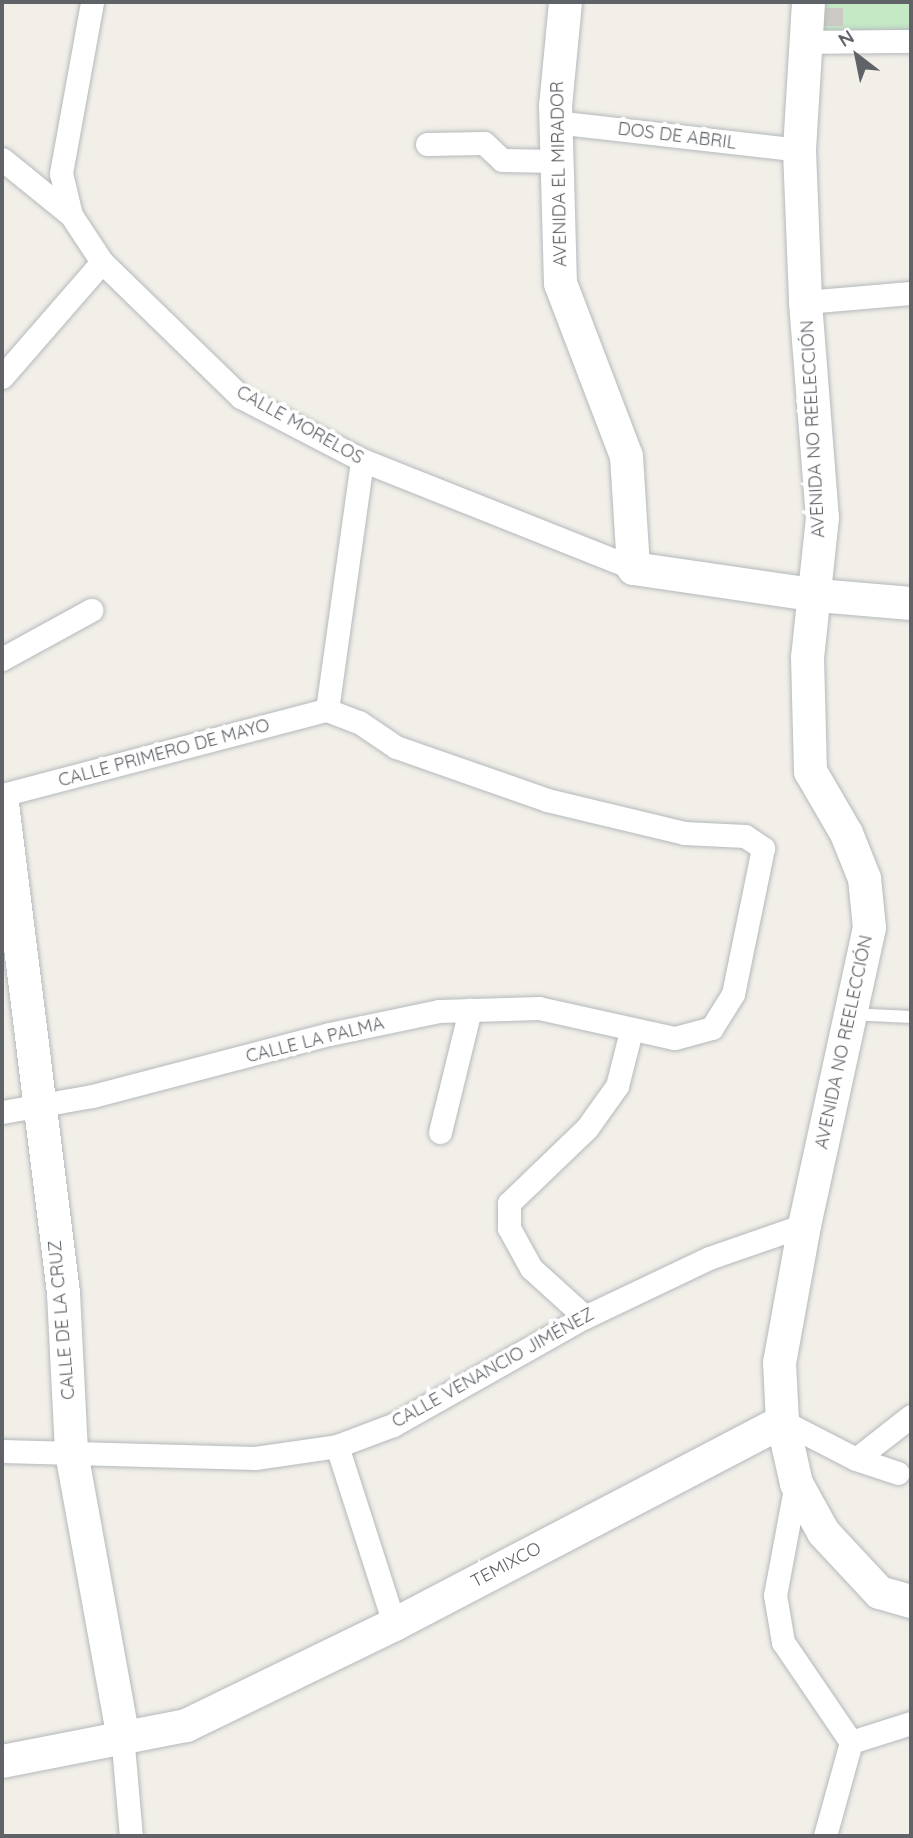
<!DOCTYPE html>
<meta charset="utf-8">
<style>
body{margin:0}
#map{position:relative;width:913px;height:1838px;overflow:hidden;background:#f1efe8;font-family:Quicksand,sans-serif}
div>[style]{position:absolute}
.green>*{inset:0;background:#c5e8c5;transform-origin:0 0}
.building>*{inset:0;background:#cccac5;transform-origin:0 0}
.roads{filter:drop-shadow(0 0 2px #b5b8bc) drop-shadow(0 0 2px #b5b8bc)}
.service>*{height:12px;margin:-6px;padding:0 6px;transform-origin:6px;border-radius:6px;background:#fff}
.minor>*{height:23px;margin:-11.5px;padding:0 11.5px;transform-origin:11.5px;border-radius:11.5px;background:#fff}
.secondary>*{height:33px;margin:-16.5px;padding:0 16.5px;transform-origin:16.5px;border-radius:16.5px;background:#fff}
span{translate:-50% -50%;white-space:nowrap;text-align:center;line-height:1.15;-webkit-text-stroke:7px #fff;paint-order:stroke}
.street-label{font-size:18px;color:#5f6368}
.frame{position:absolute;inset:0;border:4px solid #5f6368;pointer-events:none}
.north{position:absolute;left:822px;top:21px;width:70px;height:70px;-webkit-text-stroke:5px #fff;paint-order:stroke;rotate:328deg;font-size:19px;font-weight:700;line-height:28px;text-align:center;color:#5f6368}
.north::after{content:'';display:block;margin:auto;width:24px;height:32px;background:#5f6368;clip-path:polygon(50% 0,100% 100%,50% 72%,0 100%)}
</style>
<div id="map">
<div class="green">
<div style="left:808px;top:2px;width:103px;height:40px"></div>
</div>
<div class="building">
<div style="left:824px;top:8px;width:19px;height:18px"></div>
</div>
<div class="roads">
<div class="service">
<div style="left:850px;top:1014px;width:61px;rotate:2.8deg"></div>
</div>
<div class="minor">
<div style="left:807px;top:42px;width:104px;rotate:-0.6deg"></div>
<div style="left:555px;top:122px;width:246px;rotate:6.5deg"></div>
<div style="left:427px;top:144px;width:57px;rotate:-1deg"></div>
<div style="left:484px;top:143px;width:25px;rotate:43deg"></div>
<div style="left:502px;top:160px;width:54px;rotate:1.1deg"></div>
<div style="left:2px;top:159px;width:89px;rotate:39.1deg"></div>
<div style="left:71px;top:215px;width:56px;rotate:56.6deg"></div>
<div style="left:102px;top:262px;width:194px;rotate:44.2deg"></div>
<div style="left:241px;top:397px;width:136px;rotate:27.5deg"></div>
<div style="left:362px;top:460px;width:292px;rotate:21.7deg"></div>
<div style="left:71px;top:215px;width:43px;rotate:-103.4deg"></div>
<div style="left:61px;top:173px;width:174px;rotate:-79.7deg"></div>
<div style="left:805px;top:302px;width:106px;rotate:-4.9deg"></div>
<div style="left:2px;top:377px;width:152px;rotate:-49deg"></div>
<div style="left:2px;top:659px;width:102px;rotate:-28.8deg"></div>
<div style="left:327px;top:710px;width:252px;rotate:-82deg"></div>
<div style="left:2px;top:795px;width:336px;rotate:-14.7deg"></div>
<div style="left:327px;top:710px;width:34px;rotate:21deg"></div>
<div style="left:359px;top:722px;width:45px;rotate:34deg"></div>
<div style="left:396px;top:747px;width:160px;rotate:19.3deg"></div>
<div style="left:547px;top:800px;width:141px;rotate:13.5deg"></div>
<div style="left:684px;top:833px;width:61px;rotate:2.8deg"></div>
<div style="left:745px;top:836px;width:22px;rotate:34deg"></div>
<div style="left:763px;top:848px;width:149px;rotate:101.6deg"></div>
<div style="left:733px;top:994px;width:40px;rotate:122deg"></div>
<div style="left:712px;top:1028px;width:39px;rotate:165deg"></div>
<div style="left:674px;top:1038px;width:138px;rotate:-167.5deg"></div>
<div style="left:539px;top:1008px;width:100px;rotate:178.3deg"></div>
<div style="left:439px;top:1011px;width:112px;rotate:168.2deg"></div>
<div style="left:329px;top:1034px;width:245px;rotate:165.3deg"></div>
<div style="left:92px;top:1096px;width:91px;rotate:169.9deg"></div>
<div style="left:440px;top:1132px;width:126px;rotate:-76.2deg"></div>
<div style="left:585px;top:1317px;width:73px;rotate:-137.8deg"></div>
<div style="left:531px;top:1268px;width:46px;rotate:-118.8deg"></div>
<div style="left:509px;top:1228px;width:25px;rotate:-90deg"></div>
<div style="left:509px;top:1203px;width:108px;rotate:-43.9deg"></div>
<div style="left:587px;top:1128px;width:52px;rotate:-54.5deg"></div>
<div style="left:617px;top:1086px;width:57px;rotate:-75.7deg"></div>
<div style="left:782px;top:1421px;width:83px;rotate:27.2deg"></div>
<div style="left:856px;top:1459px;width:44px;rotate:18.4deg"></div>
<div style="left:337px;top:1446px;width:187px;rotate:72.2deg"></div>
<div style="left:2px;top:1451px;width:253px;rotate:1.6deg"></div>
<div style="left:255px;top:1458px;width:83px;rotate:-8.3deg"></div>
<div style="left:337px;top:1446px;width:60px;rotate:-20.6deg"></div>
<div style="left:393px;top:1425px;width:220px;rotate:-29.4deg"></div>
<div style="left:585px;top:1317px;width:137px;rotate:-25.4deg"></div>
<div style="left:709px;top:1258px;width:101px;rotate:-19.2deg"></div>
<div style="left:856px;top:1459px;width:70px;rotate:-38deg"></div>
<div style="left:796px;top:1483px;width:114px;rotate:100.6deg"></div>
<div style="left:775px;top:1595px;width:48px;rotate:80.3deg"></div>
<div style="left:783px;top:1642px;width:121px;rotate:55.8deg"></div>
<div style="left:851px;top:1742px;width:98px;rotate:105.5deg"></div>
<div style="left:122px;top:1734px;width:102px;rotate:85deg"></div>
<div style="left:851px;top:1742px;width:63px;rotate:-17.6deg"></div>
</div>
<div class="secondary">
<div style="left:565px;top:2px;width:103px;rotate:95.5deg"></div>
<div style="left:555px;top:105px;width:178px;rotate:88.4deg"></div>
<div style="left:560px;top:283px;width:185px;rotate:69.1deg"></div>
<div style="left:626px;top:456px;width:112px;rotate:86.4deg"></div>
<div style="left:633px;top:568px;width:186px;rotate:8.3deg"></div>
<div style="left:817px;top:595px;width:94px;rotate:4.9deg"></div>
<div style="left:808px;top:2px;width:148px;rotate:93.5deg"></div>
<div style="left:799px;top:150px;width:152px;rotate:87.7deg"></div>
<div style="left:805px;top:302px;width:216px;rotate:85.5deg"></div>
<div style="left:822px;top:517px;width:141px;rotate:96.1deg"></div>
<div style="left:807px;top:657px;width:114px;rotate:88.5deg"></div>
<div style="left:810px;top:771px;width:72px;rotate:59.9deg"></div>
<div style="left:846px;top:833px;width:48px;rotate:68.2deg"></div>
<div style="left:864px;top:878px;width:49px;rotate:84.2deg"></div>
<div style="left:869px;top:927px;width:305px;rotate:102.3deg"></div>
<div style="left:804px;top:1225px;width:139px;rotate:100.3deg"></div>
<div style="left:779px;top:1362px;width:59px;rotate:87.1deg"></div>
<div style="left:782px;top:1421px;width:64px;rotate:77.3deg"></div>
<div style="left:796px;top:1483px;width:56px;rotate:61.1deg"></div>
<div style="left:823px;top:1532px;width:82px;rotate:47deg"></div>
<div style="left:879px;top:1592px;width:33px;rotate:16deg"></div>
<div style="left:2px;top:803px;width:494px;rotate:82.9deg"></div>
<div style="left:63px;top:1293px;width:159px;rotate:87.1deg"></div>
<div style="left:71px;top:1452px;width:287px;rotate:79.7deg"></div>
<div style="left:2px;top:1761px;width:187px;rotate:-11.1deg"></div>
<div style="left:186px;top:1725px;width:231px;rotate:-25.9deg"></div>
<div style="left:394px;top:1624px;width:438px;rotate:-27.6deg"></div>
</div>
</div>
<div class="street-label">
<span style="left:677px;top:136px;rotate:7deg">DOS DE ABRIL</span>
<span style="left:559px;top:174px;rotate:-91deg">AVENIDA EL MIRADOR</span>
<span style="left:300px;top:425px;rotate:29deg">CALLE MORELOS</span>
<span style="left:813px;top:429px;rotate:-93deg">AVENIDA NO REELECCIÓN</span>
<span style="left:164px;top:753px;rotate:-15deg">CALLE PRIMERO DE MAYO</span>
<span style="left:315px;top:1040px;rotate:-14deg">CALLE LA PALMA</span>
<span style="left:844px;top:1042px;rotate:-78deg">AVENIDA NO REELECCIÓN</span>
<span style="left:62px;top:1320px;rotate:-95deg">CALLE DE LA CRUZ</span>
<span style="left:493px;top:1368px;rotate:-29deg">CALLE VENANCIO JIMÉNEZ</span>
<span style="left:506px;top:1565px;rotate:-28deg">TEMIXCO</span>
</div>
<div class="frame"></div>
<div class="north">N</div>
</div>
